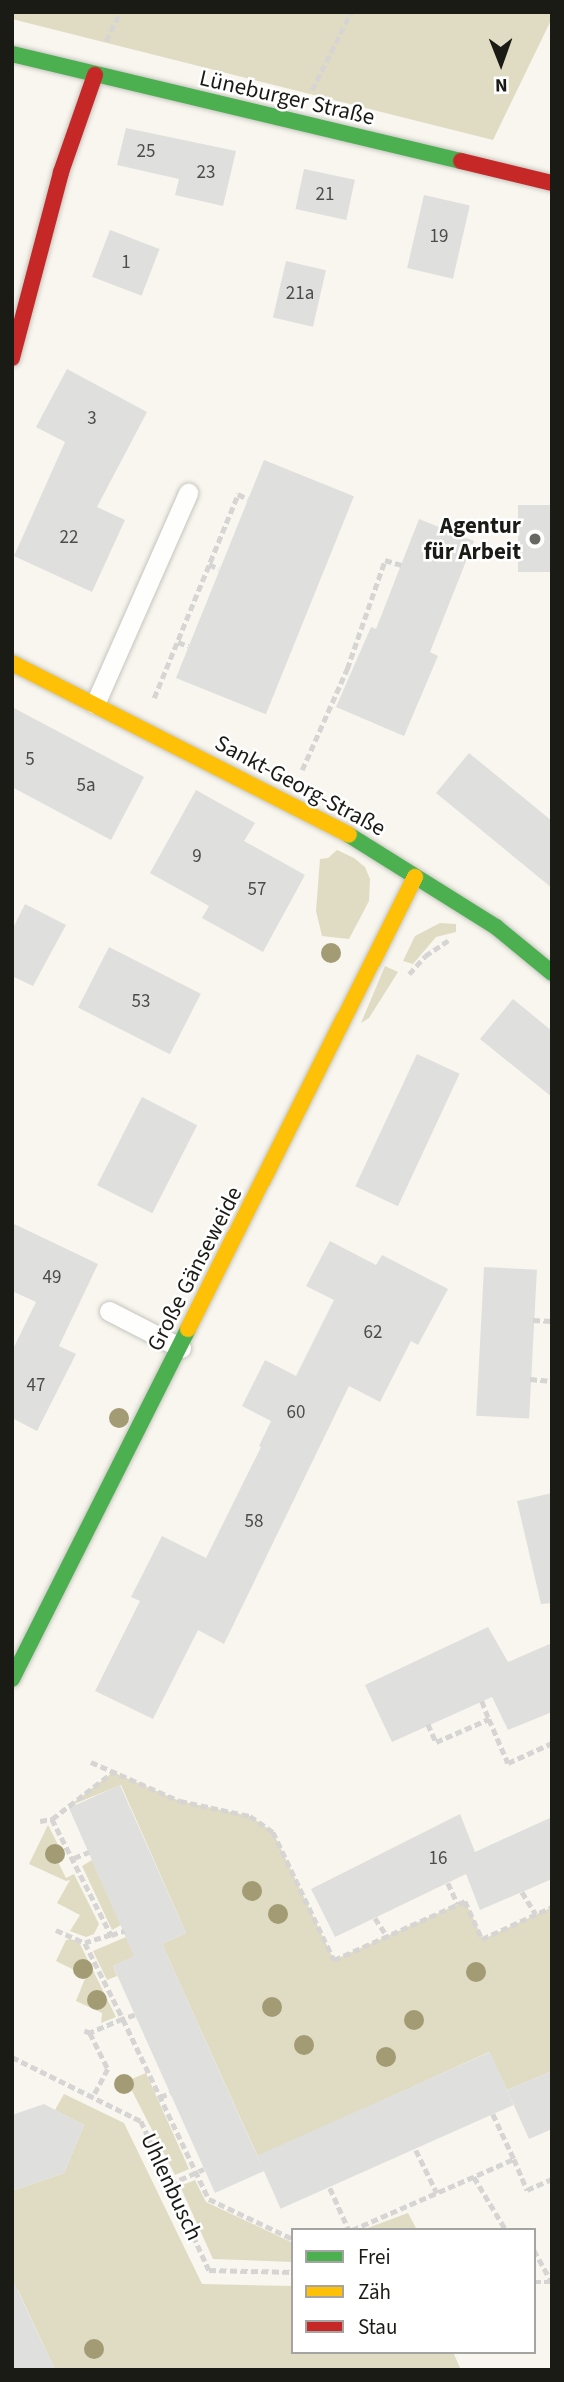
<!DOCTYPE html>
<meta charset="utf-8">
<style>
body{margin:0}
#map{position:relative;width:564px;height:2382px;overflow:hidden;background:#f8f6ee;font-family:"Source Sans 3",sans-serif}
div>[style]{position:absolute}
.green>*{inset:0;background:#e0dcc3}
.building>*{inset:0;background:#dfdfde;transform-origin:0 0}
.path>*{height:4.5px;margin-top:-2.25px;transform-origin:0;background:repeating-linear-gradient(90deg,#d6d5d3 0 7px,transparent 0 10.5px)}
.roads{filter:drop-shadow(0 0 2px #c5c4bf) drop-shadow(0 0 2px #c5c4bf)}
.lane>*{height:19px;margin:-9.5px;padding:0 9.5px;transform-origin:9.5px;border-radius:9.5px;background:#fefefc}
.fast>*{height:16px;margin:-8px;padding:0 8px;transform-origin:8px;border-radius:8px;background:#4caf50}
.slow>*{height:16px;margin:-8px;padding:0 8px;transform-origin:8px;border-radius:8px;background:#ffc107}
.jam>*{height:16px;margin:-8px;padding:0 8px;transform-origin:8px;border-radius:8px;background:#c62828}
.trees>*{width:20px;height:20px;margin:-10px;border-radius:50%;background:#a29b74}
.dots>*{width:19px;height:19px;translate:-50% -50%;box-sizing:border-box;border:4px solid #fff;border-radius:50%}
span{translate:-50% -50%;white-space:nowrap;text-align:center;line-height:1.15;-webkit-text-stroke:5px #fff;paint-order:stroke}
.number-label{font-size:19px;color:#4c4c48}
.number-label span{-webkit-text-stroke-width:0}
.street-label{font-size:23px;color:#1b1b16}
.poi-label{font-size:23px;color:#1b1b16;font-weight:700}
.right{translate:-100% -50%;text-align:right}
.frame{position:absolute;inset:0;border:14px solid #1b1b16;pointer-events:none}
.legend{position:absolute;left:291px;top:2228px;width:245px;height:126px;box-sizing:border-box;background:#fff;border:2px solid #a4a4a2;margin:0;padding:9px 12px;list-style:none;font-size:21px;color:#1b1b16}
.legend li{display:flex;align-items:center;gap:14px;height:35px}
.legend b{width:35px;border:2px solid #a4a4a2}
.north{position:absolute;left:466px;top:28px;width:70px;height:70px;-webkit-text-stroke:5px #fff;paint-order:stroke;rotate:179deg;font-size:19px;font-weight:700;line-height:28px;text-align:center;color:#1b1b16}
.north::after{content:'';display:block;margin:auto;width:24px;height:32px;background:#1b1b16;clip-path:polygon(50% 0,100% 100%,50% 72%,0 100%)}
</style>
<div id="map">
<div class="green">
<div style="clip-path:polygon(12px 12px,552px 12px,552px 18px,493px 140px,12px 19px)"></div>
<div style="clip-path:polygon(337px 850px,354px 858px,365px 867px,370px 879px,369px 901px,349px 939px,322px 936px,316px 911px,320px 859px,328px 858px)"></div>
<div style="clip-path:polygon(440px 923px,456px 924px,456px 932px,436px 937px,413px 964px,403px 961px,415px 936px)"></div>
<div style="clip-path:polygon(385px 966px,398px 972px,369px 1018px,361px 1023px)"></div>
<div style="clip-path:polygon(113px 1772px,180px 1801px,250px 1816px,273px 1832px,334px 1960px,465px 1901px,483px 1939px,552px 1907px,552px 2071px,507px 2090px,489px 2052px,258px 2157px,162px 1944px,186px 1933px,121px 1785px,69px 1806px)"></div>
<div style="clip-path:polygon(48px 1825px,63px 1854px,56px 1858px,66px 1878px,74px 1874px,99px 1924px,94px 1934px,86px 1937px,70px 1931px,80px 1915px,57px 1903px,70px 1880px,66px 1881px,29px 1864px)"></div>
<div style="clip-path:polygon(92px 1860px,121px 1925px,112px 1930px,82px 1866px)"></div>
<div style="clip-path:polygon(126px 1937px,135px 1956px,113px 1966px,117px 1976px,107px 1980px,93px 1951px)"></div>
<div style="clip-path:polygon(71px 1939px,79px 1942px,116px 2017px,101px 2023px,102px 2013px,76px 2001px,86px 1976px,56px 1961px,66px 1940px)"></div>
<div style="clip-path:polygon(146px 2073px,189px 2169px,175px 2175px,127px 2081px)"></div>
<div style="clip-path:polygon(64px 2094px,124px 2123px,202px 2284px,293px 2286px,293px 2352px,453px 2352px,461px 2370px,55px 2370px,18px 2290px,12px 2292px,12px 2191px,64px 2173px,84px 2125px,55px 2110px)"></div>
<div style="clip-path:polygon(195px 2180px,206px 2202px,293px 2243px,293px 2262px,213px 2259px,180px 2186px)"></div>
<div style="clip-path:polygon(408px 2213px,417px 2230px,362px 2230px)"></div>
</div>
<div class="building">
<div style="clip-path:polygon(126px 128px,236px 151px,223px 206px,175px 195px,179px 179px,117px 165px)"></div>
<div style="left:304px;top:169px;width:52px;height:41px;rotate:12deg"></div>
<div style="left:424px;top:195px;width:47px;height:75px;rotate:13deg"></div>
<div style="left:110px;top:230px;width:53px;height:50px;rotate:21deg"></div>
<div style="left:286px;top:261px;width:41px;height:58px;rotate:13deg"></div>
<div style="clip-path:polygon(67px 369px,147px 412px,97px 507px,125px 520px,92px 592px,14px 556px,65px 442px,36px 427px)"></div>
<div style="left:264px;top:460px;width:97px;height:235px;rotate:22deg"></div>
<div style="left:518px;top:505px;width:34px;height:67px"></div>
<div style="clip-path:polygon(419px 519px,474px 541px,430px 652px,438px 656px,404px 736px,336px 707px,371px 627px,376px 629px)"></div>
<div style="clip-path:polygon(12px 707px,144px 777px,111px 840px,12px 787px)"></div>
<div style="clip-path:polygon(469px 753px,552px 821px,552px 888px,436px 793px)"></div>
<div style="clip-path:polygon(196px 790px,255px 823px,244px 841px,305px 875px,263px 952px,202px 918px,209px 906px,150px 873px)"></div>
<div style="clip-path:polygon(25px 904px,66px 925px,33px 986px,12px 976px,12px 930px)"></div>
<div style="left:109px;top:947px;width:103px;height:68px;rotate:27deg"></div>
<div style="clip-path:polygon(513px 999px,552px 1031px,552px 1097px,480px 1039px)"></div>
<div style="left:417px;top:1054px;width:47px;height:146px;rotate:25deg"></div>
<div style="left:142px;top:1097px;width:62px;height:99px;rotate:27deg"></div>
<div style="clip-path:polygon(12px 1223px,98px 1264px,59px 1346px,76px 1354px,37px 1431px,12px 1418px,12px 1351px,36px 1302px,12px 1291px)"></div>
<div style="clip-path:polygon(330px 1241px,376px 1265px,382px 1255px,448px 1289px,418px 1345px,411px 1341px,380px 1402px,349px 1386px,224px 1644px,198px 1630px,153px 1719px,95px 1691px,140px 1601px,131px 1597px,162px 1536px,206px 1558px,261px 1447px,259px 1446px,271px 1421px,242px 1406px,265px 1360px,296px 1376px,334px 1300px,306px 1286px)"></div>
<div style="left:484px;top:1267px;width:53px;height:149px;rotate:3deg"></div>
<div style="clip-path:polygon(552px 1493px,552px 1603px,541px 1604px,517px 1501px)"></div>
<div style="clip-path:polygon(488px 1627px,508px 1662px,552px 1643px,552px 1712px,508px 1730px,492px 1697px,392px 1742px,365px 1685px)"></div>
<div style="clip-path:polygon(120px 1785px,186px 1933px,162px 1944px,264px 2171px,215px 2193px,113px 1966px,134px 1956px,69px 1808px)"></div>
<div style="clip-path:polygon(460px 1814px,475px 1852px,552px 1817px,552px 1879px,480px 1910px,466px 1874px,335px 1937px,311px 1889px)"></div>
<div style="left:490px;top:2052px;width:58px;height:255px;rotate:66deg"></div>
<div style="clip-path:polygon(552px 2071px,552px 2129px,529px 2139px,507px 2090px)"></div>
<div style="clip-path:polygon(44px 2104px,84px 2125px,64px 2173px,12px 2191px,12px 2115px)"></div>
<div style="clip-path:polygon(12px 2278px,55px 2370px,12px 2370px)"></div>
</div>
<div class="path">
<div style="left:106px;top:41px;width:32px;rotate:-64deg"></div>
<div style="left:312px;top:90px;width:87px;rotate:-63.4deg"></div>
<div style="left:209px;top:564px;width:11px;rotate:27deg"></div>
<div style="left:178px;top:642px;width:11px;rotate:22deg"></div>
<div style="left:154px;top:698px;width:221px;rotate:-67.6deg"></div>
<div style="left:238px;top:494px;width:11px;rotate:27deg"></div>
<div style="left:302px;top:770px;width:111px;rotate:-66deg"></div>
<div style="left:347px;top:669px;width:115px;rotate:-70.8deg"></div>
<div style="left:385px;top:560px;width:17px;rotate:17deg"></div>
<div style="left:409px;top:974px;width:24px;rotate:-48deg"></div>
<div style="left:425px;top:956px;width:29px;rotate:-34deg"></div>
<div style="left:533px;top:1320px;width:19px;rotate:3deg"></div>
<div style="left:530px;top:1379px;width:22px;rotate:5deg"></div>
<div style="left:482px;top:1701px;width:19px;rotate:69deg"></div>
<div style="left:428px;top:1724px;width:20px;rotate:66deg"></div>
<div style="left:436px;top:1742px;width:58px;rotate:-23.5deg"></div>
<div style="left:489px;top:1719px;width:48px;rotate:66.6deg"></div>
<div style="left:508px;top:1763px;width:48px;rotate:-24.4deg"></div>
<div style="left:91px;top:1762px;width:97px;rotate:23.7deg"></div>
<div style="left:180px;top:1801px;width:72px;rotate:12.1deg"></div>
<div style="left:250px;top:1816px;width:28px;rotate:35deg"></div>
<div style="left:273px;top:1832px;width:142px;rotate:64.5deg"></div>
<div style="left:334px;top:1960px;width:144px;rotate:-24.2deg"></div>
<div style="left:465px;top:1901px;width:42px;rotate:65.9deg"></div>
<div style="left:482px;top:1939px;width:77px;rotate:-24.6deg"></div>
<div style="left:52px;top:1819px;width:77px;rotate:-37.6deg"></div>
<div style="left:40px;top:1821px;width:12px;rotate:-9deg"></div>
<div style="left:52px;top:1819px;width:130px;rotate:63deg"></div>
<div style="left:111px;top:1935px;width:27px;rotate:163deg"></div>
<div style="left:74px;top:1858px;width:16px;rotate:-22deg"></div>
<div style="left:448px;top:1883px;width:23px;rotate:65deg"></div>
<div style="left:522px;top:1892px;width:26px;rotate:58deg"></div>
<div style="left:375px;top:1918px;width:22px;rotate:56deg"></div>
<div style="left:56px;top:1930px;width:32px;rotate:24deg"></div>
<div style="left:85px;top:1943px;width:85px;rotate:63.4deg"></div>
<div style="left:123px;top:2019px;width:36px;rotate:157deg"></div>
<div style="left:90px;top:2033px;width:6px;rotate:-162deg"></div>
<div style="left:111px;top:1935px;width:14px;rotate:-17deg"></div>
<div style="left:135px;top:2015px;width:13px;rotate:162deg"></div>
<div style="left:123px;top:2019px;width:199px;rotate:64.5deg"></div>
<div style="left:209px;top:2199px;width:93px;rotate:25.5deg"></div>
<div style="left:90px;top:2033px;width:40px;rotate:63.4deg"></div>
<div style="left:108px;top:2069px;width:32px;rotate:118deg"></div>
<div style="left:12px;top:2057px;width:144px;rotate:26.4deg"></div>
<div style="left:141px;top:2121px;width:164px;rotate:65.5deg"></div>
<div style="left:209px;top:2270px;width:84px;rotate:1.4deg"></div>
<div style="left:160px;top:2097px;width:11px;rotate:-22deg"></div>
<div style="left:493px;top:2114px;width:50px;rotate:65deg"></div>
<div style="left:416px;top:2150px;width:48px;rotate:64deg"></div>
<div style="left:474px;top:2177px;width:62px;rotate:58.9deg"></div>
<div style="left:170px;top:2184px;width:37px;rotate:-24deg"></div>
<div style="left:330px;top:2188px;width:46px;rotate:65.7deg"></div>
<div style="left:352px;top:2230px;width:177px;rotate:-23.7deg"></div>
<div style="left:514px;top:2159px;width:34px;rotate:67deg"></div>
<div style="left:527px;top:2190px;width:27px;rotate:-24deg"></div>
<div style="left:534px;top:2250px;width:37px;rotate:61deg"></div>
<div style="left:534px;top:2282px;width:17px"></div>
</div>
<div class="roads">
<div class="lane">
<div style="left:95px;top:704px;width:231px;rotate:-66.2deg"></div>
<div style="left:109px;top:1311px;width:81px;rotate:27.2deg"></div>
</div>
<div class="fast">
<div style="left:12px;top:54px;width:462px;rotate:13.4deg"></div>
<div style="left:349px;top:835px;width:173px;rotate:32deg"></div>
<div style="left:496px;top:927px;width:72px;rotate:39.4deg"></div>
<div style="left:12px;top:1679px;width:392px;rotate:-63.3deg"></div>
</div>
<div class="slow">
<div style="left:12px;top:663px;width:378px;rotate:27deg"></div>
<div style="left:188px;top:1329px;width:506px;rotate:-63.33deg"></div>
</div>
<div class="jam">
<div style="left:461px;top:161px;width:94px;rotate:13.6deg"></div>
<div style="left:12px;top:358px;width:192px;rotate:-75.2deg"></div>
<div style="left:61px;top:172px;width:103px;rotate:-70.7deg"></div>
</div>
</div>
<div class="trees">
<div style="left:331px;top:953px"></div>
<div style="left:119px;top:1418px"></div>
<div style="left:55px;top:1854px"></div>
<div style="left:252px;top:1891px"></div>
<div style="left:278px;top:1914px"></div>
<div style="left:83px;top:1969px"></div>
<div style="left:476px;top:1972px"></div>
<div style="left:97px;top:2000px"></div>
<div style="left:272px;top:2007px"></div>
<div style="left:414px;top:2020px"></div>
<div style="left:304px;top:2045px"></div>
<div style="left:386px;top:2057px"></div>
<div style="left:124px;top:2084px"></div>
<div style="left:94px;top:2349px"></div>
</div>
<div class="dots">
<div style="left:535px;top:539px;background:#686862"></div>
</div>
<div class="number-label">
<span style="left:146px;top:152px">25</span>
<span style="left:206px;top:173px">23</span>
<span style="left:325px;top:195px">21</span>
<span style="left:439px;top:237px">19</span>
<span style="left:126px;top:263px">1</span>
<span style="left:300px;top:294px">21a</span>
<span style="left:92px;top:419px">3</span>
<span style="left:69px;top:538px">22</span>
<span style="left:30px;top:760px">5</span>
<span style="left:86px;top:786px">5a</span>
<span style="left:197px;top:857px">9</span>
<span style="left:257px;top:890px">57</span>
<span style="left:141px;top:1002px">53</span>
<span style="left:52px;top:1278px">49</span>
<span style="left:373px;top:1333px">62</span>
<span style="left:36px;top:1386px">47</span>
<span style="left:296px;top:1413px">60</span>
<span style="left:254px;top:1522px">58</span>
<span style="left:438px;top:1859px">16</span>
</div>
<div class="street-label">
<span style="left:287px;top:98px;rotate:13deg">Lüneburger Straße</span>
<span style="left:300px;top:786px;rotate:28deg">Sankt-Georg-Straße</span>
<span style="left:195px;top:1269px;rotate:-63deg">Große Gänseweide</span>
<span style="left:171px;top:2187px;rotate:65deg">Uhlenbusch</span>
</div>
<div class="poi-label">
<span class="right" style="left:521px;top:539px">Agentur<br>für Arbeit</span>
</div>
<div class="frame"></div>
<ul class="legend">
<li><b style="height:9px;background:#4caf50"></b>Frei</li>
<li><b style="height:9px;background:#ffc107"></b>Zäh</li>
<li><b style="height:9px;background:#c62828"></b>Stau</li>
</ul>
<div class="north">N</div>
</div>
